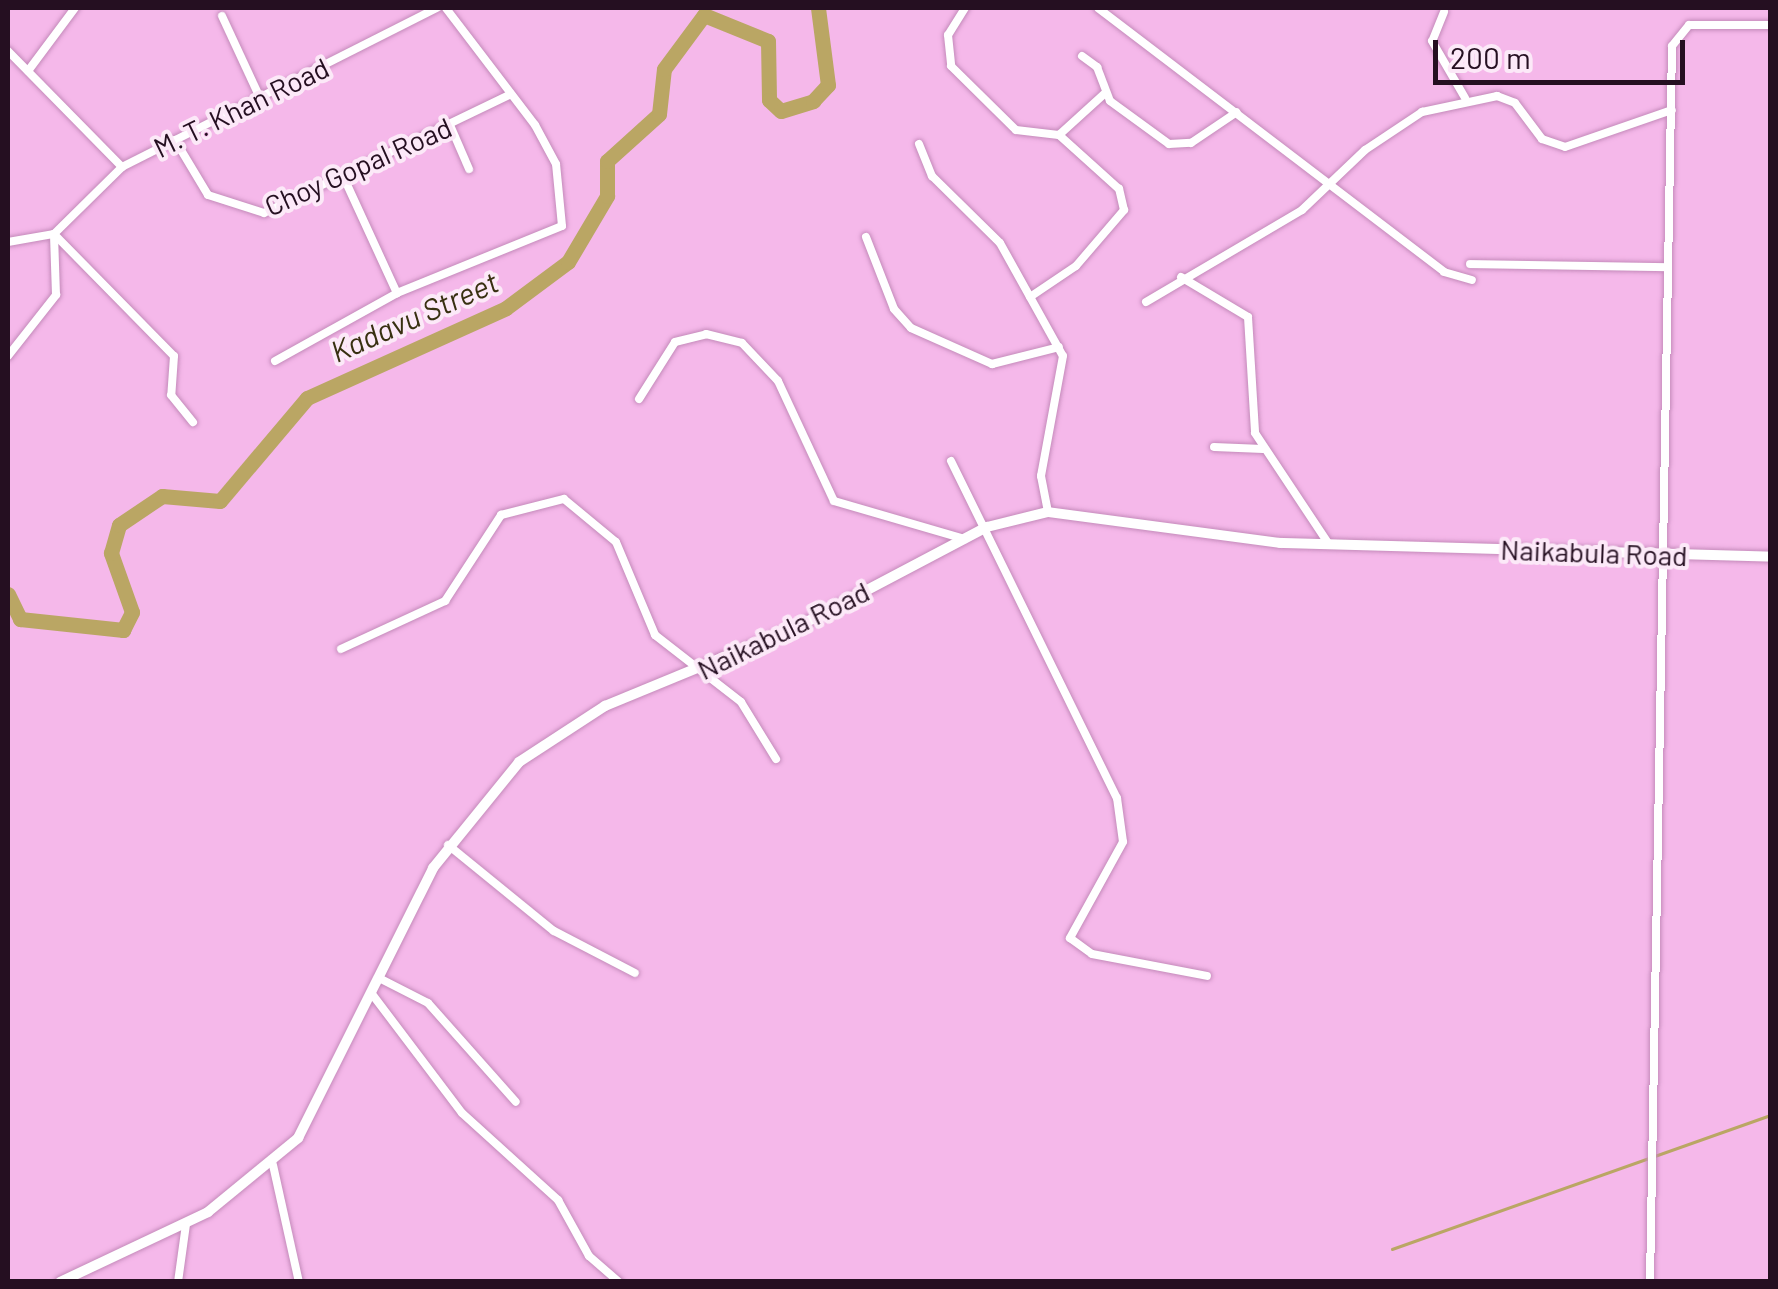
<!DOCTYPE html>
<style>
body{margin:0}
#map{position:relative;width:1778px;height:1289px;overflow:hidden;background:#f5b8ea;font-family:Barlow,sans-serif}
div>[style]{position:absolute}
.stream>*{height:2.5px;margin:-1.25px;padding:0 1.25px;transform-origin:1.25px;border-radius:1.25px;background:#baa664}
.river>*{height:15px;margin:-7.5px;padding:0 7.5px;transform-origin:7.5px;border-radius:7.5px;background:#baa664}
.roads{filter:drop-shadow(0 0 2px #c48aba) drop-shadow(0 0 2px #c48aba)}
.street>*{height:8px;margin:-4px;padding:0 4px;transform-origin:4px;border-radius:4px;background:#fff}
.secondary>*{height:10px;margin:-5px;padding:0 5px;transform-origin:5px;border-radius:5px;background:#fff}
span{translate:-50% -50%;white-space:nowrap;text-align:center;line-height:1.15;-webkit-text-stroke:8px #fce9f8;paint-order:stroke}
.street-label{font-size:28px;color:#250f21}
.water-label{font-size:30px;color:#383011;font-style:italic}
.frame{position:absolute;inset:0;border:10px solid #250f21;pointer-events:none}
.scale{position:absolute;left:1433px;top:40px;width:252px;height:45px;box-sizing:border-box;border:5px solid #250f21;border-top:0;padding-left:12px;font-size:30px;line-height:35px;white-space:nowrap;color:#250f21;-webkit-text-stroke:8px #fce9f8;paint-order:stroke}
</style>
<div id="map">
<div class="stream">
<div style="left:1392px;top:1249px;width:401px;rotate:-19.5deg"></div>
</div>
<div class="river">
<div style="left:8px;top:594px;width:28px;rotate:64deg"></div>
<div style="left:20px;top:619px;width:104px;rotate:6.1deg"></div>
<div style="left:123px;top:630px;width:20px;rotate:-63deg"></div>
<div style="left:132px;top:612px;width:63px;rotate:-109.6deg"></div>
<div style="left:111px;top:553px;width:29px;rotate:-74deg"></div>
<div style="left:119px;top:525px;width:52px;rotate:-34deg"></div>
<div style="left:162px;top:496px;width:58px;rotate:4.9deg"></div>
<div style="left:220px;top:501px;width:135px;rotate:-49.8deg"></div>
<div style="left:307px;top:398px;width:218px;rotate:-24.3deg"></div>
<div style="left:506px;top:308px;width:77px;rotate:-36.6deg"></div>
<div style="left:568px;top:262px;width:77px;rotate:-59.4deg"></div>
<div style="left:607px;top:196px;width:35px;rotate:-90deg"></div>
<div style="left:607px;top:161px;width:70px;rotate:-42.1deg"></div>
<div style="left:659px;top:114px;width:45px;rotate:-83.7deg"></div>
<div style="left:664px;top:69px;width:67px;rotate:-53.5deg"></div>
<div style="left:704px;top:15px;width:69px;rotate:22.1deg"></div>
<div style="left:768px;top:41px;width:59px;rotate:89deg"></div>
<div style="left:769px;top:100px;width:16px;rotate:43deg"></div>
<div style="left:781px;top:111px;width:34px;rotate:-17deg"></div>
<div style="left:813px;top:101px;width:22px;rotate:-47deg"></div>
<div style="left:828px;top:85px;width:78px;rotate:-97.4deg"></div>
</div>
<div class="roads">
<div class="street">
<div style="left:965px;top:8px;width:32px;rotate:122deg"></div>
<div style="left:948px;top:35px;width:31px;rotate:84deg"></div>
<div style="left:951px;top:66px;width:91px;rotate:44.6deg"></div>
<div style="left:1016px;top:130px;width:43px;rotate:6.6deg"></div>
<div style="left:1059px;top:135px;width:61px;rotate:-42.3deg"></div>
<div style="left:1098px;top:8px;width:435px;rotate:37.3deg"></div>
<div style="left:1444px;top:272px;width:29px;rotate:16deg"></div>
<div style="left:1444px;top:12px;width:31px;rotate:112deg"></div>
<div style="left:1432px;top:41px;width:66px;rotate:59.9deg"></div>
<div style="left:222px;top:16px;width:90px;rotate:65.1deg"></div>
<div style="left:8px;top:51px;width:163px;rotate:45.5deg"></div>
<div style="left:1082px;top:56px;width:19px;rotate:36deg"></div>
<div style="left:1097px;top:67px;width:36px;rotate:69deg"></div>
<div style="left:1110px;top:101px;width:73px;rotate:36.1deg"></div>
<div style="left:1169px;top:144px;width:22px;rotate:-3deg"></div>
<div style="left:1191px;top:143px;width:55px;rotate:-34deg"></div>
<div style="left:28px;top:71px;width:79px;rotate:-53.3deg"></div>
<div style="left:450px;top:125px;width:48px;rotate:66.6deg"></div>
<div style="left:175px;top:140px;width:64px;rotate:59deg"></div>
<div style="left:208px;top:195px;width:59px;rotate:17.8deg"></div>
<div style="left:264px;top:213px;width:274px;rotate:-25.7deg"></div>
<div style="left:919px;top:144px;width:35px;rotate:68deg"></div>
<div style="left:932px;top:176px;width:95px;rotate:44.6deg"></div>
<div style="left:1000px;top:243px;width:129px;rotate:60.9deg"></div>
<div style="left:1063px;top:356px;width:122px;rotate:100.4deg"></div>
<div style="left:1041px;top:476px;width:37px;rotate:79deg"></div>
<div style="left:344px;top:178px;width:127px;rotate:65.3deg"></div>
<div style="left:866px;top:237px;width:77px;rotate:68.7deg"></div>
<div style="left:894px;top:309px;width:25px;rotate:48deg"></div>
<div style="left:911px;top:328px;width:89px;rotate:24deg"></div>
<div style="left:992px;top:364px;width:69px;rotate:-14.2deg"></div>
<div style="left:8px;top:242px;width:47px;rotate:-9.9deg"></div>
<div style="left:54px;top:234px;width:171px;rotate:45.5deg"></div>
<div style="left:174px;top:356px;width:39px;rotate:94deg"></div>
<div style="left:171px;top:395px;width:35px;rotate:51deg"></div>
<div style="left:1470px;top:264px;width:196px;rotate:0.9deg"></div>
<div style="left:1181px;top:277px;width:78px;rotate:30.8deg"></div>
<div style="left:1248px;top:317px;width:116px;rotate:86.5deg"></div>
<div style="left:1255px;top:433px;width:132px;rotate:56.4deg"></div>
<div style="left:1030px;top:297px;width:55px;rotate:-34deg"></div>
<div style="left:1076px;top:266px;width:74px;rotate:-49.4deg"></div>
<div style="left:1124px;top:210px;width:22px;rotate:-103deg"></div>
<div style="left:1119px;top:189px;width:81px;rotate:-138deg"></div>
<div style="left:1146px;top:302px;width:181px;rotate:-30.5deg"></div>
<div style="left:1302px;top:210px;width:87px;rotate:-43.6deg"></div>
<div style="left:1365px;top:150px;width:69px;rotate:-33.7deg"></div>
<div style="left:1422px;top:112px;width:77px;rotate:-12deg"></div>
<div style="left:1497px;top:96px;width:19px;rotate:21deg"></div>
<div style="left:1515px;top:103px;width:45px;rotate:53.1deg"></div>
<div style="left:1542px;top:139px;width:24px;rotate:19deg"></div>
<div style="left:1565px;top:147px;width:113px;rotate:-19.1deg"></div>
<div style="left:8px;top:356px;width:78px;rotate:-51.8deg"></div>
<div style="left:56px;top:295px;width:61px;rotate:-91.9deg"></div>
<div style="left:54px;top:234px;width:95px;rotate:-44.6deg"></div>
<div style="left:122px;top:167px;width:353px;rotate:-26.8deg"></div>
<div style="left:275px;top:361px;width:140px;rotate:-29.1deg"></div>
<div style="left:397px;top:293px;width:178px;rotate:-22.1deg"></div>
<div style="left:562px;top:226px;width:62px;rotate:-95.5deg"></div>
<div style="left:556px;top:164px;width:44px;rotate:-118.3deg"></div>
<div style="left:535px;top:125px;width:147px;rotate:-127.3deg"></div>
<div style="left:639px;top:399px;width:67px;rotate:-57.7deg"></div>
<div style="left:675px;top:342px;width:32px;rotate:-14deg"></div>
<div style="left:706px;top:334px;width:37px;rotate:14deg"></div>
<div style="left:742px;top:343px;width:52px;rotate:46.5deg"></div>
<div style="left:778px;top:381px;width:132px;rotate:65deg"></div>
<div style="left:834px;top:501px;width:136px;rotate:16.2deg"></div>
<div style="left:1214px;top:447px;width:49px;rotate:2.3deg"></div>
<div style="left:951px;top:461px;width:376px;rotate:63.8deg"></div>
<div style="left:1117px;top:798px;width:44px;rotate:82.2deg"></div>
<div style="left:1123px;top:842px;width:110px;rotate:118.9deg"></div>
<div style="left:1070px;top:938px;width:27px;rotate:36deg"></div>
<div style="left:1092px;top:954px;width:117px;rotate:10.8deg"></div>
<div style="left:341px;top:649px;width:115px;rotate:-24.8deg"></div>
<div style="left:445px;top:601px;width:103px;rotate:-56.9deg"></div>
<div style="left:501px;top:515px;width:65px;rotate:-14.3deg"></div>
<div style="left:564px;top:499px;width:67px;rotate:39.6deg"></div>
<div style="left:616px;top:542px;width:101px;rotate:67.2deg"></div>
<div style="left:655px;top:635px;width:109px;rotate:37.9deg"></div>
<div style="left:741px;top:702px;width:67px;rotate:58.4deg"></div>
<div style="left:448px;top:845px;width:136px;rotate:39.1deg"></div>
<div style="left:554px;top:931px;width:91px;rotate:27.4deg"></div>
<div style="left:379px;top:978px;width:55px;rotate:27deg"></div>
<div style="left:428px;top:1003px;width:132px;rotate:48.4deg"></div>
<div style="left:372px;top:994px;width:149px;rotate:52.9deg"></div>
<div style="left:462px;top:1113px;width:130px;rotate:42.2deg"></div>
<div style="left:558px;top:1200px;width:64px;rotate:61deg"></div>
<div style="left:589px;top:1256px;width:40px;rotate:41deg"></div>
<div style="left:273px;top:1165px;width:120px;rotate:77.5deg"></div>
<div style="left:178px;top:1282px;width:59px;rotate:-82.1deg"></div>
<div style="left:1650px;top:1282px;width:1236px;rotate:-88.98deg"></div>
<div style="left:1672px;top:46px;width:27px;rotate:-51deg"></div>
<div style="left:1689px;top:25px;width:81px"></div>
</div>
<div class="secondary">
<div style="left:60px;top:1282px;width:164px;rotate:-25.3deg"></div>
<div style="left:208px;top:1212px;width:117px;rotate:-39.4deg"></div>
<div style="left:298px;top:1138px;width:302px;rotate:-63.4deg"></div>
<div style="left:433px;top:868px;width:136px;rotate:-50.9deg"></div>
<div style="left:519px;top:762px;width:103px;rotate:-33.1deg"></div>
<div style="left:605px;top:706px;width:208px;rotate:-22.4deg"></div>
<div style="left:797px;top:627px;width:215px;rotate:-27.8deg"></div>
<div style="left:987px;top:527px;width:63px;rotate:-13.8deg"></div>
<div style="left:1048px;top:512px;width:234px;rotate:7.6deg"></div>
<div style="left:1280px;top:543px;width:490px;rotate:1.6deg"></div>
</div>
</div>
<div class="street-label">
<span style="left:241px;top:107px;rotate:-26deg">M. T. Khan Road</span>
<span style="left:358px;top:166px;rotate:-24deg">Choy Gopal Road</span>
<span style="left:1594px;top:552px;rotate:2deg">Naikabula Road</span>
<span style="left:783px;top:630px;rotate:-26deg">Naikabula Road</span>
</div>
<div class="water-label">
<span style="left:414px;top:316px;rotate:-24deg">Kadavu Street</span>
</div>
<div class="frame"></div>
<div class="scale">200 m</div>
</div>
